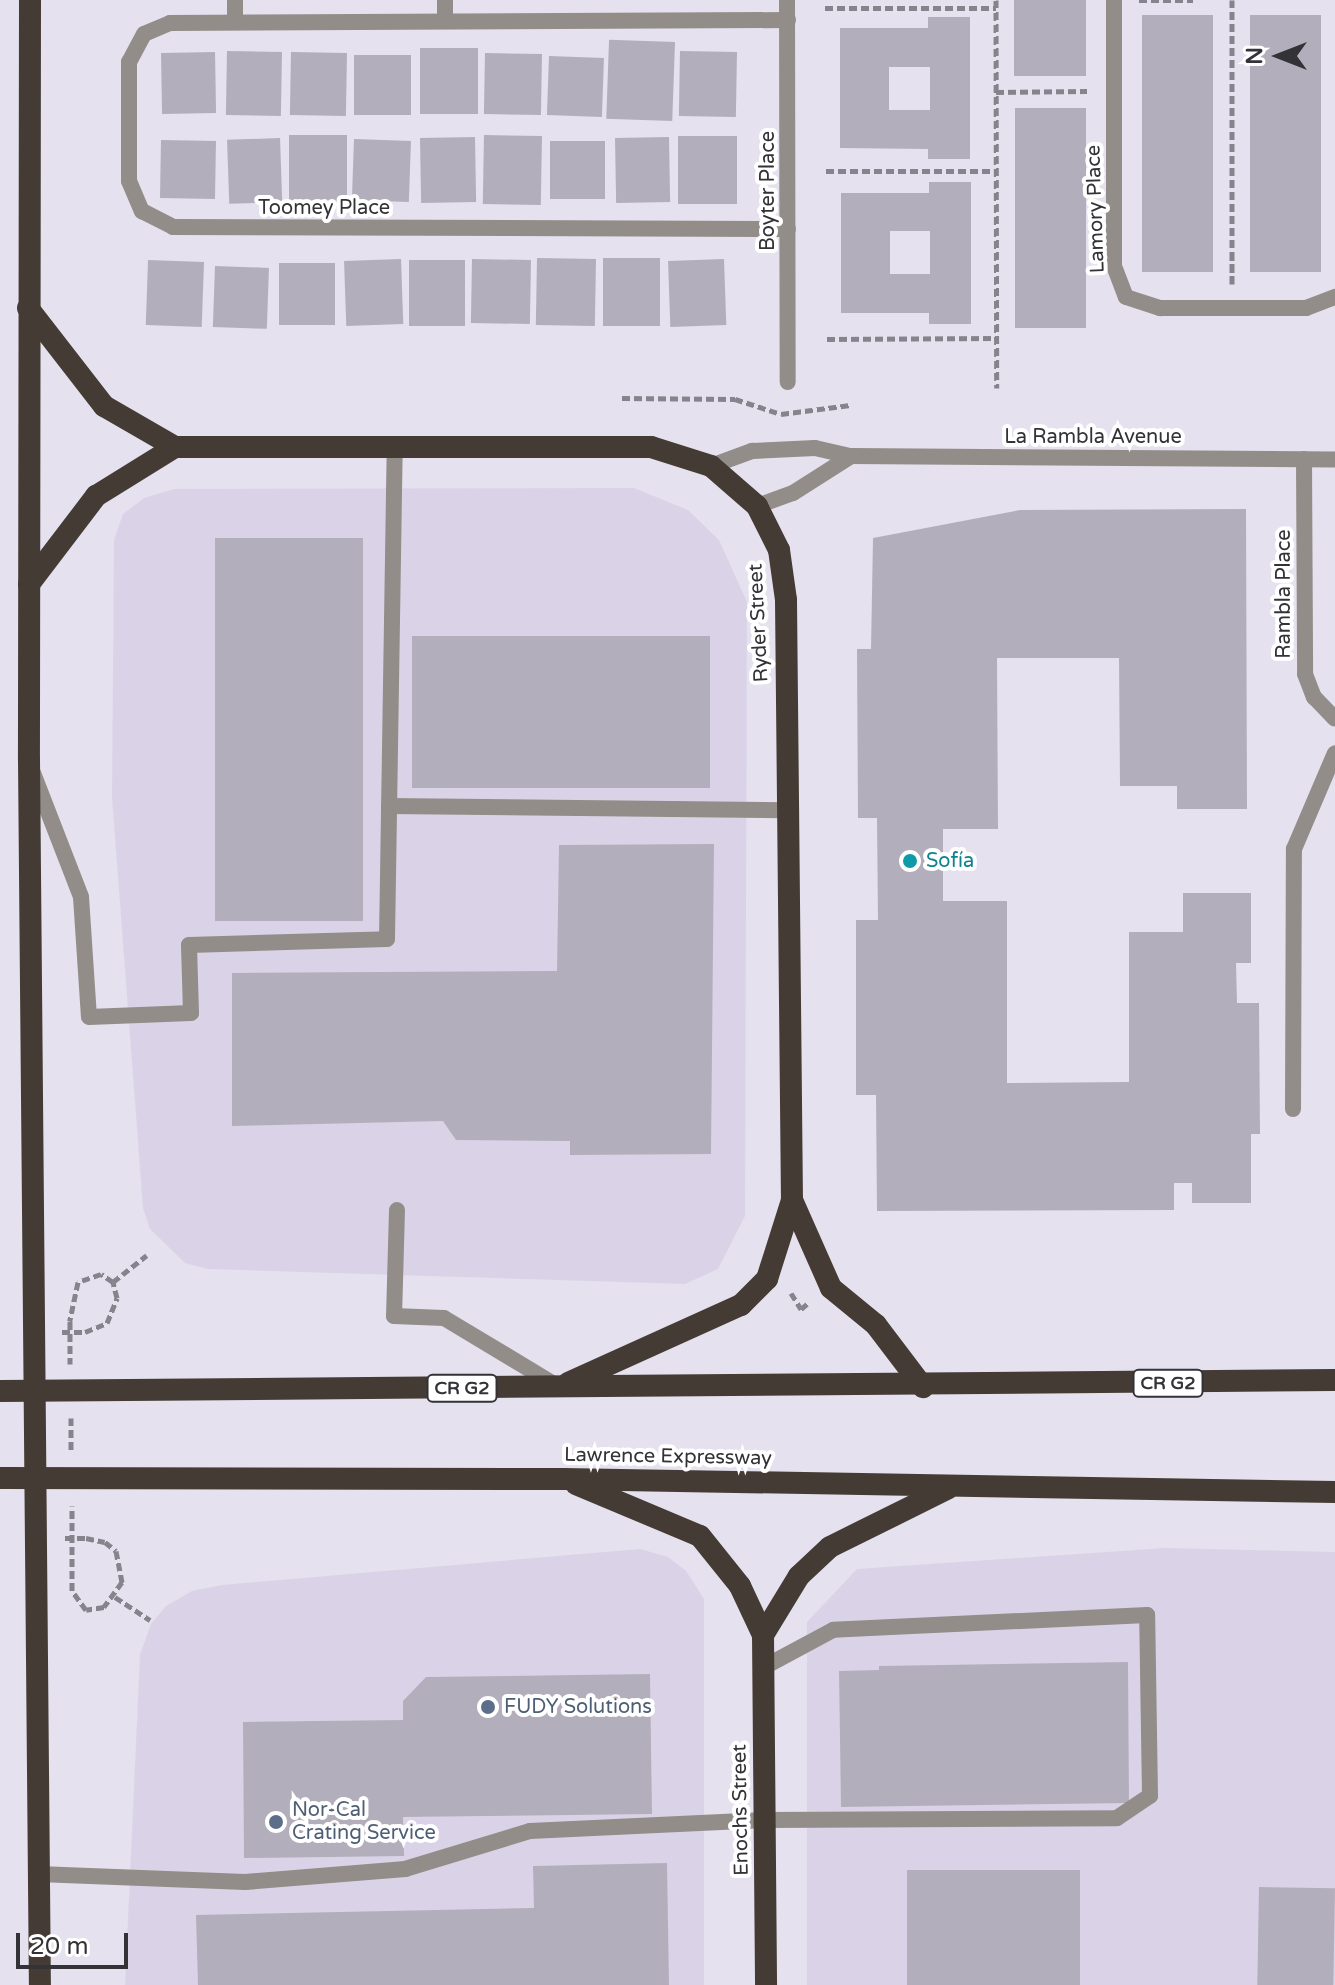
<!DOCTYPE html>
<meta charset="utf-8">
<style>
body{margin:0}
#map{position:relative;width:1335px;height:1985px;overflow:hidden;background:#e5e1ee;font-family:"Varela Round",sans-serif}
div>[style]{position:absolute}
.built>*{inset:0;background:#dad3e8}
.building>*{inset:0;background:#b3aebb;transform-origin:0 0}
.path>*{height:5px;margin-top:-2.5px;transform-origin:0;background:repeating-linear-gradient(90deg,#85838b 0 8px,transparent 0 12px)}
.service>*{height:16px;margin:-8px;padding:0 8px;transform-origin:8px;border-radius:8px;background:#928d89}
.minor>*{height:16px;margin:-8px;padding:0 8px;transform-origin:8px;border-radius:8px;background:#928d89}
.trunk>*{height:22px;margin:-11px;padding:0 11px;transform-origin:11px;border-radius:11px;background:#443c34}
.dots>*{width:22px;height:22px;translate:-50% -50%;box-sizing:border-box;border:4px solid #fff;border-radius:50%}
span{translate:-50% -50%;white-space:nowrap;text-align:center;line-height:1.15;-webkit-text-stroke:8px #fff;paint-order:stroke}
.shield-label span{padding:2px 6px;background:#fff;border:2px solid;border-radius:6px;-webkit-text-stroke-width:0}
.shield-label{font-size:18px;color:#333237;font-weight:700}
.street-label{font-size:20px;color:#333237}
.culture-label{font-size:20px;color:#0d838f}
.left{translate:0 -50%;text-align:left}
.service-label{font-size:20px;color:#4e5e75}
.north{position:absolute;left:1239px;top:16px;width:80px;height:80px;-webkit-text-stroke:6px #fff;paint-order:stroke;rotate:270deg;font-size:22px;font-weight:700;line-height:32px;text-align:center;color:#333237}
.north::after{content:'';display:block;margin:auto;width:28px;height:36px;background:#333237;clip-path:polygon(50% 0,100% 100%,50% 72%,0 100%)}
.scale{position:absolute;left:16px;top:1933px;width:112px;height:36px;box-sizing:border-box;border:4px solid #333237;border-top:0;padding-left:10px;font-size:24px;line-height:28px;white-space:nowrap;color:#333237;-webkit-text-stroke:6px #fff;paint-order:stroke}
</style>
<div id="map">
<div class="built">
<div style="clip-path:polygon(634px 488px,688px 510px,719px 540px,747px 602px,745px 1216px,718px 1269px,685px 1284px,208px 1269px,185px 1263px,150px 1229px,143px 1208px,112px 797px,114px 540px,123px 514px,144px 498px,174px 489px)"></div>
<div style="clip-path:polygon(1165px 1548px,1335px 1552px,1335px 1985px,807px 1985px,807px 1622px,857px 1569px)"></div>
<div style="clip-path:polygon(640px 1549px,668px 1557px,686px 1571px,704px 1599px,704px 1985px,125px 1985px,140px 1655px,151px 1624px,166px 1606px,192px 1591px,222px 1585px)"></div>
</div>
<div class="building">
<div style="left:1014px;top:0;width:72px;height:76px"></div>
<div style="left:1142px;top:15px;width:71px;height:257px"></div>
<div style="left:1250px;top:15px;width:71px;height:257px"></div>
<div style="clip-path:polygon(evenodd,928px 17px,970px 17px,970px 159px,928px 159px,928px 149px,840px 148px,840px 28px,928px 28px,928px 17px,889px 67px,930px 67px,930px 110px,889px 110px,889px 67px)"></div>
<div style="left:675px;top:42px;width:79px;height:66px;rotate:92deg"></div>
<div style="left:420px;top:48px;width:58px;height:66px"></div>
<div style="left:227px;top:51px;width:55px;height:64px;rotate:1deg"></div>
<div style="left:680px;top:51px;width:57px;height:65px;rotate:1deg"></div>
<div style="left:215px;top:52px;width:61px;height:54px;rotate:89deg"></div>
<div style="left:291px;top:52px;width:56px;height:63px;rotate:1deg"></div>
<div style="left:485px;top:53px;width:57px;height:61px;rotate:1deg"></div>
<div style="left:354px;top:55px;width:57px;height:60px"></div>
<div style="left:549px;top:56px;width:55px;height:59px;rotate:2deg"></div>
<div style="left:1015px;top:108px;width:71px;height:220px"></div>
<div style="left:289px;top:135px;width:58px;height:69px"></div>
<div style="left:484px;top:135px;width:58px;height:69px;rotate:1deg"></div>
<div style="left:678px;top:136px;width:59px;height:68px"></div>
<div style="left:475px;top:137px;width:65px;height:55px;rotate:89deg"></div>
<div style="left:669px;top:137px;width:65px;height:54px;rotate:89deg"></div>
<div style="left:280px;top:138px;width:64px;height:53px;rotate:88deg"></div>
<div style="left:354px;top:139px;width:57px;height:61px;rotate:2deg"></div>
<div style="left:161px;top:140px;width:55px;height:58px;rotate:1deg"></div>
<div style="left:550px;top:141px;width:55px;height:58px"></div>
<div style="clip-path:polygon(evenodd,929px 182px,971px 182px,971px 324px,929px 324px,929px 313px,841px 313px,841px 193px,929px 193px,929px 182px,890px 231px,930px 231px,930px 274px,890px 274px,890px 231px)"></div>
<div style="left:660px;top:258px;width:68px;height:57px;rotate:90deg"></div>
<div style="left:401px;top:259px;width:65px;height:57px;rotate:88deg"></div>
<div style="left:596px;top:259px;width:67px;height:59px;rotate:91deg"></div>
<div style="left:724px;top:259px;width:66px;height:56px;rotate:88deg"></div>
<div style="left:409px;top:260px;width:56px;height:66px"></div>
<div style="left:531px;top:260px;width:64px;height:59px;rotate:91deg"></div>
<div style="left:204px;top:262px;width:65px;height:56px;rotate:92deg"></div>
<div style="left:335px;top:263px;width:62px;height:56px;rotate:90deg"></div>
<div style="left:215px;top:266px;width:54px;height:61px;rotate:2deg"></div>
<div style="clip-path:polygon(1246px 509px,1247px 809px,1177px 809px,1177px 786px,1120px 786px,1119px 658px,997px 658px,998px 829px,943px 829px,943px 901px,1007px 901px,1007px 1083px,1129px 1082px,1129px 932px,1183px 932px,1183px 893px,1251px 893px,1251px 963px,1236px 963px,1237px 1003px,1259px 1003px,1260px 1134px,1251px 1134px,1251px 1203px,1192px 1203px,1192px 1183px,1174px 1183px,1174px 1210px,877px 1211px,876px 1095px,856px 1095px,856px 920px,878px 920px,877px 818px,858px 818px,857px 649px,871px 649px,873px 538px,1020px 510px)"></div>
<div style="left:363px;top:538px;width:383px;height:148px;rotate:90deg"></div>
<div style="left:710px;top:636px;width:152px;height:298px;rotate:90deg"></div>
<div style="clip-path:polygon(714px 844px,711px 1154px,570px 1155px,570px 1141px,456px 1140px,443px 1121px,232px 1126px,232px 973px,557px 971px,559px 845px)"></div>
<div style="clip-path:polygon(1128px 1662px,1129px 1803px,841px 1807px,839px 1671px,879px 1670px,879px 1666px)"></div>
<div style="clip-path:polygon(650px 1674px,652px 1814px,403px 1817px,404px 1856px,244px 1858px,243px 1722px,403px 1720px,403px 1701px,426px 1677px)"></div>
<div style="clip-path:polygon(667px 1863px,669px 1985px,198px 1985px,196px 1915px,534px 1908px,533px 1866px)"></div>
<div style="left:907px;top:1870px;width:173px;height:115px"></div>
<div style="left:1259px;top:1887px;width:76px;height:98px;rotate:1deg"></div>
</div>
<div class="path">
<div style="left:996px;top:0;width:388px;rotate:89.9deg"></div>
<div style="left:1139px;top:0;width:54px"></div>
<div style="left:1232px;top:0;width:284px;rotate:90deg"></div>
<div style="left:825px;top:8px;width:171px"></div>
<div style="left:996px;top:92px;width:91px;rotate:-0.6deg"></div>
<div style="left:826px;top:171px;width:170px"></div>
<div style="left:827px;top:339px;width:170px;rotate:-0.3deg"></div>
<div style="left:622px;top:398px;width:113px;rotate:0.5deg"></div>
<div style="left:735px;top:399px;width:48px;rotate:18.1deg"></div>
<div style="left:781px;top:414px;width:70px;rotate:-7.4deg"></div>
<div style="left:113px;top:1282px;width:43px;rotate:-38.5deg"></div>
<div style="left:791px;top:1293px;width:19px;rotate:58deg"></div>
<div style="left:801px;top:1309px;width:8px;rotate:-40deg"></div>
<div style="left:62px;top:1332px;width:23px"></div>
<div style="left:85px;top:1332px;width:24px;rotate:-22deg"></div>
<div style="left:107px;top:1323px;width:27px;rotate:-68deg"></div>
<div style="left:117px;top:1298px;width:16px;rotate:-104deg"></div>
<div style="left:113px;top:1282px;width:14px;rotate:-146deg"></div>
<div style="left:101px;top:1274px;width:24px;rotate:161deg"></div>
<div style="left:78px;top:1282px;width:40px;rotate:102deg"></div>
<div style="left:70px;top:1321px;width:43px;rotate:90deg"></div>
<div style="left:71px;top:1418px;width:34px;rotate:90deg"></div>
<div style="left:65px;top:1538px;width:21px"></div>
<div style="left:86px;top:1538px;width:19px;rotate:12deg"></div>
<div style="left:105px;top:1542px;width:14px;rotate:39deg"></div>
<div style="left:116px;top:1551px;width:32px;rotate:79deg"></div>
<div style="left:122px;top:1582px;width:31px;rotate:126deg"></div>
<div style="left:104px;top:1607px;width:18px;rotate:171deg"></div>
<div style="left:86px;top:1610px;width:24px;rotate:-126deg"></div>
<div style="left:72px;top:1591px;width:85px;rotate:-90deg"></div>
<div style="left:115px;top:1597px;width:42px;rotate:33.3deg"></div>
</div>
<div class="service">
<div style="left:33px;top:773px;width:133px;rotate:68.8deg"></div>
<div style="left:81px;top:897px;width:120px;rotate:86.2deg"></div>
<div style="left:89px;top:1017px;width:102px;rotate:-2.2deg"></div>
<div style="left:191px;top:1013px;width:68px;rotate:-91.7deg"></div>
<div style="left:189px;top:945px;width:198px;rotate:-1.7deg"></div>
<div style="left:387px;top:939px;width:493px;rotate:-89.1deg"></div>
<div style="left:389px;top:806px;width:398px;rotate:0.6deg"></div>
<div style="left:1293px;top:1109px;width:260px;rotate:-89.8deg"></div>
<div style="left:1294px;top:849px;width:104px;rotate:-66.9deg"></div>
<div style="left:397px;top:1210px;width:106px;rotate:91.6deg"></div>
<div style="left:394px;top:1316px;width:50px;rotate:2.3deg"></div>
<div style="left:444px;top:1318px;width:132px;rotate:31deg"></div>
<div style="left:38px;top:1874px;width:207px;rotate:2.2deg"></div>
<div style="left:245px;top:1882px;width:161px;rotate:-4.6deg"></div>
<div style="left:405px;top:1869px;width:131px;rotate:-16.9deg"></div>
<div style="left:530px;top:1831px;width:235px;rotate:-2.7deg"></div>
<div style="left:765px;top:1820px;width:352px;rotate:-0.3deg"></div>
<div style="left:1117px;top:1818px;width:40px;rotate:-34deg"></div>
<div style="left:1150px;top:1796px;width:181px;rotate:-90.9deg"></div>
<div style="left:1147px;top:1615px;width:314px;rotate:177.3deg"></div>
<div style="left:833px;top:1630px;width:78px;rotate:151.8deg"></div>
</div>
<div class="minor">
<div style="left:235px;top:0;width:21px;rotate:90deg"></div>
<div style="left:445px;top:0;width:21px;rotate:90deg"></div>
<div style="left:787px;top:0;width:382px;rotate:89.9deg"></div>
<div style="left:1114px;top:0;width:266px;rotate:90deg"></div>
<div style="left:1114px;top:266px;width:33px;rotate:69deg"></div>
<div style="left:1126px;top:297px;width:36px;rotate:18deg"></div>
<div style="left:1160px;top:308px;width:146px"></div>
<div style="left:1306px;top:308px;width:31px;rotate:-21deg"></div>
<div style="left:788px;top:20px;width:618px;rotate:179.72deg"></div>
<div style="left:170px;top:23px;width:28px;rotate:157deg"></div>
<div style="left:144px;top:34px;width:32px;rotate:118deg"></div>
<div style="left:129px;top:62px;width:119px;rotate:90deg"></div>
<div style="left:129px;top:181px;width:33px;rotate:67deg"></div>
<div style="left:142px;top:211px;width:35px;rotate:27deg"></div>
<div style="left:173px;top:227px;width:615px;rotate:0.19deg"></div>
<div style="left:1304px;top:459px;width:215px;rotate:89.7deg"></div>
<div style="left:1305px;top:674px;width:25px;rotate:69deg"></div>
<div style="left:1314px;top:697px;width:30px;rotate:46deg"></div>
<div style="left:711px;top:466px;width:44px;rotate:-20.1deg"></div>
<div style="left:752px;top:451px;width:63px;rotate:-2.7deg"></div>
<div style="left:815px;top:448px;width:37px;rotate:13deg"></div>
<div style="left:851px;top:456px;width:484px;rotate:0.4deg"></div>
<div style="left:757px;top:506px;width:38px;rotate:-20deg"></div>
<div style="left:793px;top:493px;width:69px;rotate:-32.5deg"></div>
</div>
<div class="trunk">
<div style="left:30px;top:0;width:760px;rotate:90.08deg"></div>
<div style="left:29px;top:760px;width:1225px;rotate:89.49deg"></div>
<div style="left:28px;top:308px;width:124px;rotate:52.2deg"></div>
<div style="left:104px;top:406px;width:82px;rotate:30deg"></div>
<div style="left:175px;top:447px;width:476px"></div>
<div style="left:651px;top:447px;width:63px;rotate:17.6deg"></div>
<div style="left:711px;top:466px;width:61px;rotate:41deg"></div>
<div style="left:757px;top:506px;width:49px;rotate:63.4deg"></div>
<div style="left:779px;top:550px;width:50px;rotate:82deg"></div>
<div style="left:786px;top:600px;width:600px;rotate:89.43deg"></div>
<div style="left:792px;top:1200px;width:96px;rotate:66.1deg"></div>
<div style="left:831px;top:1288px;width:58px;rotate:39.4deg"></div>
<div style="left:876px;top:1325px;width:78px;rotate:52.8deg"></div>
<div style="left:29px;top:584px;width:111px;rotate:-52.7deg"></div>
<div style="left:96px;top:496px;width:93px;rotate:-31.8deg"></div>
<div style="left:568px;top:1383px;width:190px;rotate:-24.3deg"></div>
<div style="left:741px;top:1305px;width:37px;rotate:-45deg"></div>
<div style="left:767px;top:1279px;width:83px;rotate:-72.4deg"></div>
<div style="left:0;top:1391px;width:1335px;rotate:-0.47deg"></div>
<div style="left:0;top:1478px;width:564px;rotate:0.1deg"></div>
<div style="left:564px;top:1479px;width:771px;rotate:0.97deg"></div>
<div style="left:576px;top:1484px;width:134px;rotate:22.8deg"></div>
<div style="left:700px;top:1536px;width:64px;rotate:51.3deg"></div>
<div style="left:740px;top:1586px;width:54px;rotate:64.9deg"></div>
<div style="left:763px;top:1635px;width:350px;rotate:89.5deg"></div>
<div style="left:763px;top:1635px;width:69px;rotate:-58.6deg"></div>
<div style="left:799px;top:1576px;width:42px;rotate:-43.1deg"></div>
<div style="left:830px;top:1547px;width:131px;rotate:-26.4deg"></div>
</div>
<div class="dots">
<div style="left:910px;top:861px;background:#0f9aa8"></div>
<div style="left:488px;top:1707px;background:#5c6f8a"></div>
<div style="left:276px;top:1822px;background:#5c6f8a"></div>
</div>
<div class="shield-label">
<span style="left:1168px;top:1383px">CR G2</span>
<span style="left:462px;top:1388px">CR G2</span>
</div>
<div class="street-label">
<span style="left:768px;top:191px;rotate:-90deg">Boyter Place</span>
<span style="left:324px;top:208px">Toomey Place</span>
<span style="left:1096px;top:209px;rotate:-92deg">Lamory Place</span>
<span style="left:1093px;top:437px">La Rambla Avenue</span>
<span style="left:1284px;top:594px;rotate:-90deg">Rambla Place</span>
<span style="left:759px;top:623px;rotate:-93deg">Ryder Street</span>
<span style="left:668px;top:1457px;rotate:1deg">Lawrence Expressway</span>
<span style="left:741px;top:1810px;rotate:-91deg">Enochs Street</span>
</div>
<div class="culture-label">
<span class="left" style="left:926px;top:861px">Sofía</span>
</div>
<div class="service-label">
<span class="left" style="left:504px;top:1707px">FUDY Solutions</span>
<span class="left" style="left:292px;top:1822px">Nor-Cal<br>Crating Service</span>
</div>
<div class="north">N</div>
<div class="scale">20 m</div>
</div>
